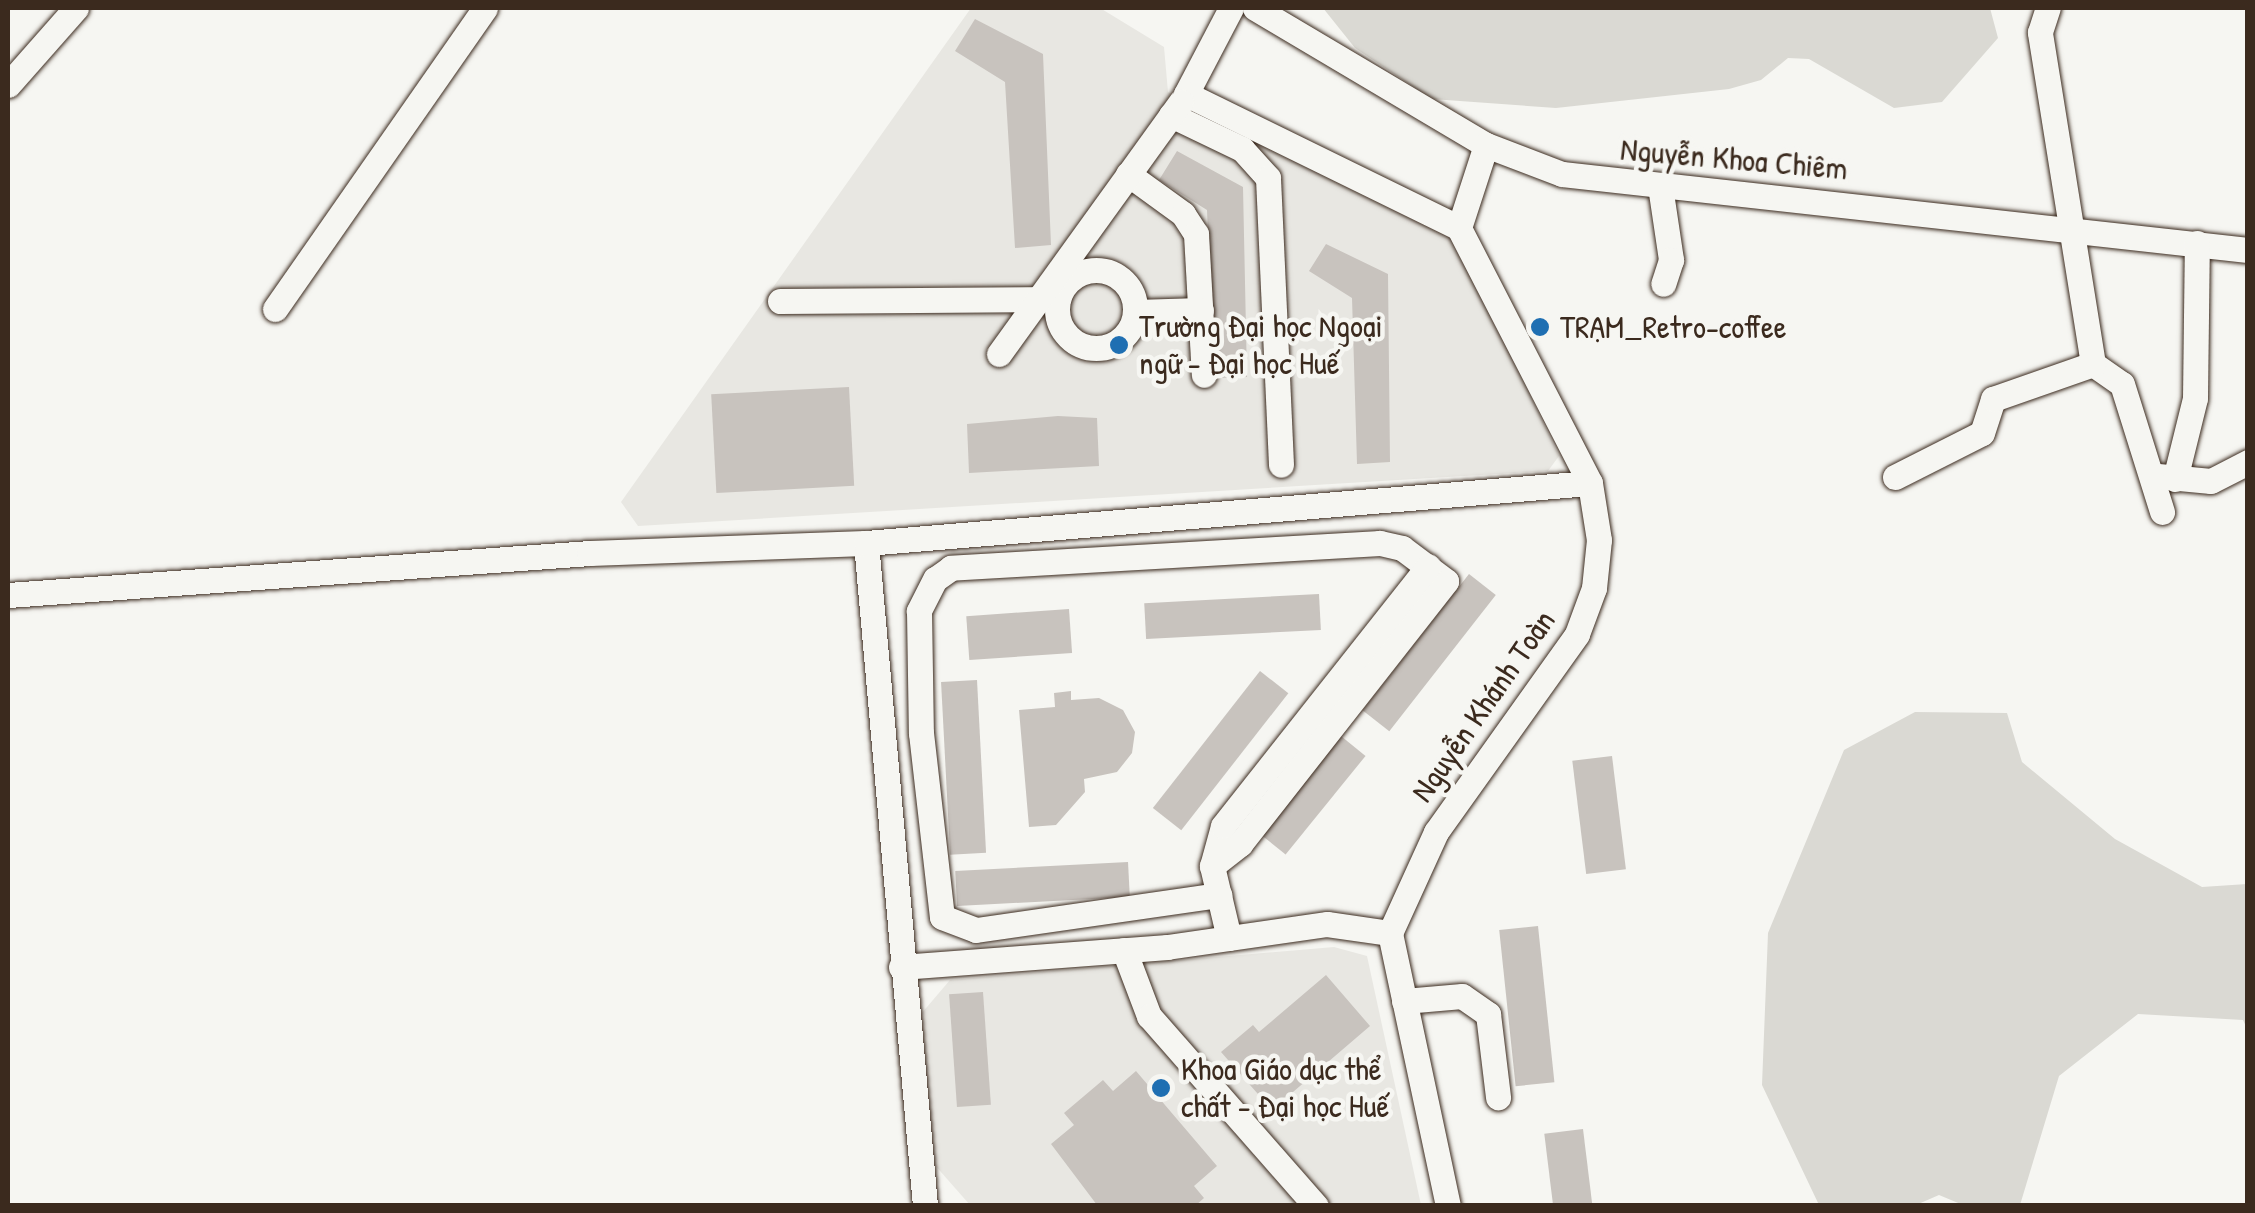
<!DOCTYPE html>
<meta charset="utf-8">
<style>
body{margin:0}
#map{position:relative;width:2255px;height:1213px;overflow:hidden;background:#f6f6f2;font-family:"Patrick Hand",sans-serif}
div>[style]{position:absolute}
.built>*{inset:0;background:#e8e7e2}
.green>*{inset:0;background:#dad9d3}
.building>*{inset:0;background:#c8c3be;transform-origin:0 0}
.roads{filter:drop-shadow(0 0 2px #3b2a1e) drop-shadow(0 0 2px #3b2a1e)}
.minor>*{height:25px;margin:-12.5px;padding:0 12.5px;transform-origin:12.5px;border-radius:12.5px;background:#f6f6f2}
.minor>.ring{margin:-12.5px;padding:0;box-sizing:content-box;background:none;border:25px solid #f6f6f2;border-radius:50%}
.dots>*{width:28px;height:28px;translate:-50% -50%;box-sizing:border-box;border:5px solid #f6f6f2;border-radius:50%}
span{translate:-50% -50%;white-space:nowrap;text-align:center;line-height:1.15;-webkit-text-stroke:9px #f6f6f2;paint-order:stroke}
.street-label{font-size:32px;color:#3b2a1e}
.poi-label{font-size:32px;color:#3b2a1e}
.left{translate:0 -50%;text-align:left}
.frame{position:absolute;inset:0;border:10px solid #3b2a1e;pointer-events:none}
</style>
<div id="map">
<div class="built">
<div style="clip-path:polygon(971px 8px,1100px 8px,1164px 47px,1168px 92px,1454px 235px,1559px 456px,1548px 471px,638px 526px,621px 502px)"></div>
<div style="clip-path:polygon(1334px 947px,1367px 956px,1421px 1205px,970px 1205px,933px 1163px,921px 1014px,950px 980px)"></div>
</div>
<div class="green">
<div style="clip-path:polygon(1323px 8px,1990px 8px,1998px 38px,1942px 102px,1894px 108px,1809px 59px,1788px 58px,1761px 80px,1729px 89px,1556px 108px,1432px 99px,1355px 48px)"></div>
<div style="clip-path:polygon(1915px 712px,2007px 713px,2022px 762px,2115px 839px,2202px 887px,2247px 884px,2247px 1029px,2243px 1020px,2138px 1014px,2059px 1076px,2020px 1205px,1963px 1205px,1939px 1195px,1916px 1205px,1819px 1205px,1762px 1085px,1768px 933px,1844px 750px)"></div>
</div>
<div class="building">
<div style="clip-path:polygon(975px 19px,1043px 54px,1051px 245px,1015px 248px,1005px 82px,955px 51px)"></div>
<div style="clip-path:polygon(1177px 151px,1243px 187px,1247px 377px,1214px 378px,1207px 210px,1159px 180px)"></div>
<div style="clip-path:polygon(1326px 244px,1388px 274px,1390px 462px,1357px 464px,1352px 298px,1309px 271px)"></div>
<div style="left:849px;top:387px;width:99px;height:138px;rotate:87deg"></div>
<div style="clip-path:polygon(1058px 416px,1097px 418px,1099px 466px,969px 473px,967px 424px)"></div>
<div style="left:1469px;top:574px;width:34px;height:173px;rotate:38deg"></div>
<div style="left:1319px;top:594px;width:36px;height:175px;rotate:87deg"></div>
<div style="left:1069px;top:609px;width:44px;height:103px;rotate:86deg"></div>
<div style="left:1260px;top:671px;width:36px;height:174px;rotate:38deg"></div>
<div style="left:977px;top:680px;width:173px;height:36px;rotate:87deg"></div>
<div style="clip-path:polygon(1071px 691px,1071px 700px,1099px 698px,1123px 710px,1135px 732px,1132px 753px,1117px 772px,1084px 779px,1085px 792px,1056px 825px,1029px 827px,1019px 710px,1055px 707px,1054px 693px)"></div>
<div style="left:1336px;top:732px;width:38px;height:127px;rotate:39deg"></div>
<div style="left:1612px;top:756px;width:114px;height:40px;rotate:83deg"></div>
<div style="left:1128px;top:862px;width:35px;height:173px;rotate:87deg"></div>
<div style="left:1538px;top:926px;width:157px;height:39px;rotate:84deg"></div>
<div style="clip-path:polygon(1326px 975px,1370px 1026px,1272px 1110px,1221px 1052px,1253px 1025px,1259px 1032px)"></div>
<div style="left:983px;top:992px;width:113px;height:34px;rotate:86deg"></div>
<div style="clip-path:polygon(1136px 1071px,1217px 1166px,1194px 1186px,1204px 1198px,1195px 1206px,1097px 1205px,1051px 1144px,1074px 1125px,1064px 1113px,1103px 1080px,1113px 1091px)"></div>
<div style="left:1583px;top:1129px;width:78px;height:39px;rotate:83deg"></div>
</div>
<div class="roads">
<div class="minor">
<div style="left:1231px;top:8px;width:97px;rotate:117.6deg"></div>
<div style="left:1186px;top:94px;width:304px;rotate:26.1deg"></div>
<div style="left:1255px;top:8px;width:269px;rotate:30.7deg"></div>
<div style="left:1486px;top:145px;width:81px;rotate:20.9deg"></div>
<div style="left:1562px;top:174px;width:690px;rotate:6.32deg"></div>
<div style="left:8px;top:85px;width:103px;rotate:-48.6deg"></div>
<div style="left:1171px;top:115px;width:79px;rotate:25.6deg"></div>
<div style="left:1242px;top:149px;width:39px;rotate:48deg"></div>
<div style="left:1268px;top:178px;width:287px;rotate:87.4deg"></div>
<div style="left:1128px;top:174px;width:68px;rotate:36deg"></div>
<div style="left:1183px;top:214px;width:24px;rotate:57deg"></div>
<div style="left:1196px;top:234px;width:141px;rotate:86.8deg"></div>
<div style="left:1660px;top:186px;width:75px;rotate:81.5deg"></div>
<div style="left:1671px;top:260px;width:25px;rotate:108deg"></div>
<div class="ring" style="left:1057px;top:270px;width:53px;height:53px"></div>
<div style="left:780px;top:301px;width:278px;rotate:-0.4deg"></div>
<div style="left:275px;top:309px;width:367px;rotate:-55.1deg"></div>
<div style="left:1135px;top:312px;width:66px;rotate:-1.7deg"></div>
<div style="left:999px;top:354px;width:311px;rotate:-54.2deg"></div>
<div style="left:2093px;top:364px;width:35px;rotate:35deg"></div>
<div style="left:2122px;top:384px;width:134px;rotate:72.6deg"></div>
<div style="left:2158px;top:476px;width:53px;rotate:5.4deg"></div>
<div style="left:2211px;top:481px;width:42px;rotate:-27.2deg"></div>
<div style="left:1895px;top:477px;width:97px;rotate:-26.8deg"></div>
<div style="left:1982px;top:433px;width:36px;rotate:-72deg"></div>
<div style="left:1993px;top:399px;width:106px;rotate:-19.3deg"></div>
<div style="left:2093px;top:364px;width:336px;rotate:-99.1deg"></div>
<div style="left:2040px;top:32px;width:25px;rotate:-72deg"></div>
<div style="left:2175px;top:479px;width:83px;rotate:-76.1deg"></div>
<div style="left:2195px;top:398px;width:155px;rotate:-89.3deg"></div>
<div style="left:866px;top:543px;width:666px;rotate:84.91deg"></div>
<div style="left:8px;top:595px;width:583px;rotate:-4.13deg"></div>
<div style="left:589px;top:553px;width:277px;rotate:-2.1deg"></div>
<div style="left:866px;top:543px;width:726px;rotate:-4.74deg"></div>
<div style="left:1212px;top:866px;width:36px;rotate:-38deg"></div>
<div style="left:1240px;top:844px;width:334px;rotate:-51.9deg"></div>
<div style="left:1446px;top:581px;width:55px;rotate:-143.1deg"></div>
<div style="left:1402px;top:548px;width:23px;rotate:-167deg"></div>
<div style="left:1380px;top:543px;width:430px;rotate:176.7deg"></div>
<div style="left:951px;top:568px;width:19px;rotate:145deg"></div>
<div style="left:935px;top:579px;width:36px;rotate:117deg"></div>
<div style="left:919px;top:611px;width:122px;rotate:89.1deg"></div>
<div style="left:921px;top:733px;width:185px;rotate:83.5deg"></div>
<div style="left:942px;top:917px;width:36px;rotate:21deg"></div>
<div style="left:976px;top:930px;width:246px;rotate:-8.2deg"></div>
<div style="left:1229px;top:938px;width:74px;rotate:-103.3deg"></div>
<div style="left:1212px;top:866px;width:41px;rotate:-74.6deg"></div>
<div style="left:1223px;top:826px;width:331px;rotate:-51.7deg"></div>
<div style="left:1124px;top:950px;width:71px;rotate:69.3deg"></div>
<div style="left:1149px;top:1016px;width:253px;rotate:48.7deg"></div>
<div style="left:901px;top:967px;width:267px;rotate:-4.3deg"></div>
<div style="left:1167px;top:947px;width:162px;rotate:-8.2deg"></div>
<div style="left:1327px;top:924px;width:64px;rotate:8.1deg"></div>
<div style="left:1404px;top:1001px;width:58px;rotate:-4.9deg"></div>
<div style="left:1462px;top:996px;width:32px;rotate:35deg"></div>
<div style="left:1488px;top:1014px;width:84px;rotate:83.1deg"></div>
<div style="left:1448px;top:1206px;width:279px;rotate:-102deg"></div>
<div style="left:1390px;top:933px;width:111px;rotate:-65.5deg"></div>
<div style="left:1436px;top:832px;width:243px;rotate:-54.5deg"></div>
<div style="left:1577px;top:634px;width:49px;rotate:-69.7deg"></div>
<div style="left:1594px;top:588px;width:48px;rotate:-84.1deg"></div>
<div style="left:1599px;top:540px;width:58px;rotate:-99deg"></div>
<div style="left:1590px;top:483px;width:287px;rotate:-117.2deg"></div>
<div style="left:1459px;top:228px;width:87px;rotate:-72deg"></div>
</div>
</div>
<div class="dots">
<div style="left:1540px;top:327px;background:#1f6fb2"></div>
<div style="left:1119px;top:345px;background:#1f6fb2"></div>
<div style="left:1161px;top:1088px;background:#1f6fb2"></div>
</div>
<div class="street-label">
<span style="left:1734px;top:159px;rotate:5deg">Nguyễn Khoa Chiêm</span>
<span style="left:1483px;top:706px;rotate:-55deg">Nguyễn Khánh Toàn</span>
</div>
<div class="poi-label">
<span class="left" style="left:1139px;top:345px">Trường Đại học Ngoại<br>ngữ - Đại học Huế</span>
<span class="left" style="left:1560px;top:327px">TRẠM_Retro-coffee</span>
<span class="left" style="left:1181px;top:1088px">Khoa Giáo dục thể<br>chất - Đại học Huế</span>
</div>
<div class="frame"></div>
</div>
